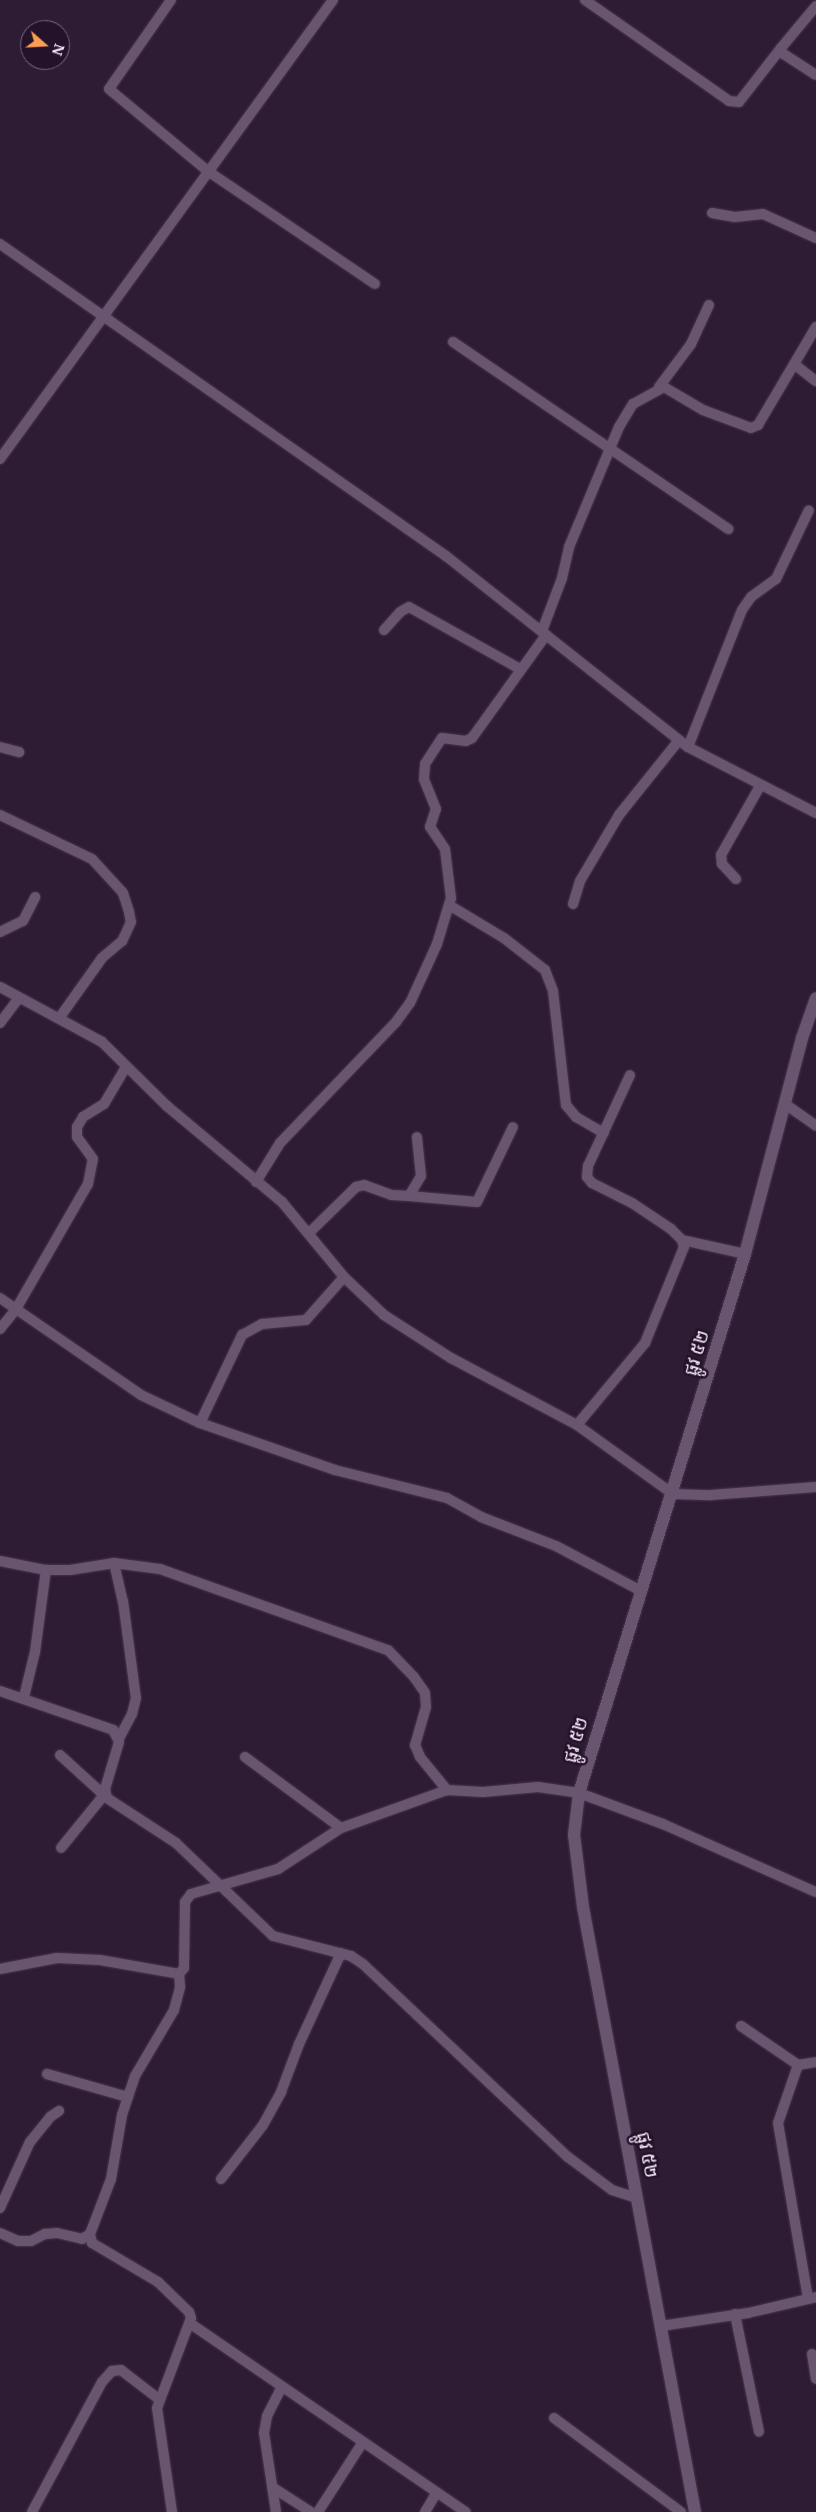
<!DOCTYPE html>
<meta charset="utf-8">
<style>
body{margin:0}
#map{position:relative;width:816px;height:2512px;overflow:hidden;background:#2d1c33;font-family:Merriweather,"Noto Sans Khmer",serif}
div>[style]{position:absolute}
.roads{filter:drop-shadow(0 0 1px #47384c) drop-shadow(0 0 1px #47384c)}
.minor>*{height:10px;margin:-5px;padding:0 5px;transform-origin:5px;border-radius:5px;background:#695570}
.tertiary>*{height:12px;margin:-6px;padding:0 6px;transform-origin:6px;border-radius:6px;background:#695570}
span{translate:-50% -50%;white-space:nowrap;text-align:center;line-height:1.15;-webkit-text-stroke:5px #231229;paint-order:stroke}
.street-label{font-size:18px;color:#f8ecfc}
.north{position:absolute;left:20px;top:20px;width:50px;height:50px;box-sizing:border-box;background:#231229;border:1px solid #78697d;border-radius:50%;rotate:109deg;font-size:14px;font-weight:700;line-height:20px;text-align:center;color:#f8ecfc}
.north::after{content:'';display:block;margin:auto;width:18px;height:22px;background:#fd9d54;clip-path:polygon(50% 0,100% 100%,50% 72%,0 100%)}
</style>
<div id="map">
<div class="roads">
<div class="minor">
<div style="left:171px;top:0;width:108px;rotate:124.9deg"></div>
<div style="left:109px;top:89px;width:130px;rotate:39.7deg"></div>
<div style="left:209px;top:172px;width:200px;rotate:34deg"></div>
<div style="left:585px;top:0;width:176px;rotate:35deg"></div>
<div style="left:729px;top:101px;width:10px;rotate:6deg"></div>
<div style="left:739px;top:102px;width:68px;rotate:-52.1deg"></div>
<div style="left:816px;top:6px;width:55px;rotate:129.8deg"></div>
<div style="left:781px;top:48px;width:5px;rotate:79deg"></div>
<div style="left:782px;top:53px;width:40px;rotate:32.9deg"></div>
<div style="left:712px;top:213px;width:23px;rotate:10deg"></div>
<div style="left:735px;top:217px;width:28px;rotate:-6deg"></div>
<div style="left:763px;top:214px;width:58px;rotate:24.4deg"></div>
<div style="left:0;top:244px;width:544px;rotate:34.97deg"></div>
<div style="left:446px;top:556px;width:308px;rotate:38.3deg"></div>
<div style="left:688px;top:747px;width:144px;rotate:27.3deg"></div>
<div style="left:453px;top:342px;width:333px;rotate:34.2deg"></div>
<div style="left:794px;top:364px;width:28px;rotate:38deg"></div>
<div style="left:659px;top:387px;width:54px;rotate:-53.3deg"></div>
<div style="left:691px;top:344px;width:43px;rotate:-65.2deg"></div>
<div style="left:0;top:459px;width:567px;rotate:-54.04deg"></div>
<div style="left:384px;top:630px;width:24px;rotate:-48deg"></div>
<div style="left:400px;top:612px;width:10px;rotate:-29deg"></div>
<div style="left:409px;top:607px;width:127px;rotate:29.2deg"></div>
<div style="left:542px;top:631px;width:57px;rotate:-69.3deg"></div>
<div style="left:562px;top:578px;width:32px;rotate:-77deg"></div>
<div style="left:569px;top:547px;width:130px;rotate:-67.4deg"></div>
<div style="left:619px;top:427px;width:27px;rotate:-59deg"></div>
<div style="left:633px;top:404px;width:35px;rotate:-29deg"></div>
<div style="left:664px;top:387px;width:45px;rotate:30.5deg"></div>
<div style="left:703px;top:410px;width:51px;rotate:20.6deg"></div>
<div style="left:751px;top:428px;width:8px;rotate:-23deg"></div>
<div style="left:758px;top:425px;width:114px;rotate:-59.4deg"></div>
<div style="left:0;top:747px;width:20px;rotate:15deg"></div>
<div style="left:688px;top:747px;width:147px;rotate:-68.5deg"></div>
<div style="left:742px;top:610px;width:16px;rotate:-55deg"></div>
<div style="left:751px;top:597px;width:31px;rotate:-36deg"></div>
<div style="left:776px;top:579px;width:76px;rotate:-64.4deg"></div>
<div style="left:0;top:815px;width:102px;rotate:25.6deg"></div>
<div style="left:92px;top:859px;width:46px;rotate:47.6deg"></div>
<div style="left:123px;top:893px;width:20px;rotate:72deg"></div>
<div style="left:129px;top:912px;width:10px;rotate:79deg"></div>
<div style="left:131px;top:922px;width:21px;rotate:115deg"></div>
<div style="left:122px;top:941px;width:26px;rotate:140deg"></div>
<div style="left:102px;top:958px;width:72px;rotate:125.4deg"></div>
<div style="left:736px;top:879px;width:21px;rotate:-133deg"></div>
<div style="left:722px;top:864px;width:9px;rotate:-96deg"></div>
<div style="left:721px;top:855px;width:79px;rotate:-60.5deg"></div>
<div style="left:573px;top:904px;width:24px;rotate:-73deg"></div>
<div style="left:580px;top:881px;width:77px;rotate:-59.4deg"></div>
<div style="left:619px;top:815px;width:96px;rotate:-51.3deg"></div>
<div style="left:449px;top:905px;width:64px;rotate:31deg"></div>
<div style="left:504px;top:938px;width:52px;rotate:38deg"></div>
<div style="left:545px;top:970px;width:22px;rotate:69deg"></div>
<div style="left:553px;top:991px;width:115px;rotate:83.5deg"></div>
<div style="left:566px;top:1105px;width:16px;rotate:50deg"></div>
<div style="left:576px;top:1117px;width:32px;rotate:30deg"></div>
<div style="left:0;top:932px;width:25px;rotate:-26deg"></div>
<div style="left:23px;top:921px;width:27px;rotate:-63deg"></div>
<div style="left:0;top:987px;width:116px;rotate:28.3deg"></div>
<div style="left:102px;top:1042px;width:91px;rotate:44.6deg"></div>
<div style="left:167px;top:1106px;width:150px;rotate:39.9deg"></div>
<div style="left:282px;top:1202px;width:97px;rotate:50.4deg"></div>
<div style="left:344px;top:1277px;width:55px;rotate:43.5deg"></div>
<div style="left:384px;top:1315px;width:80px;rotate:32.7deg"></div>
<div style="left:451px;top:1358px;width:143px;rotate:28deg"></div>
<div style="left:577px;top:1425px;width:118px;rotate:35.7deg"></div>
<div style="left:673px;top:1494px;width:38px;rotate:2deg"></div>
<div style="left:711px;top:1495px;width:105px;rotate:-4.4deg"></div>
<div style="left:0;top:1023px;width:31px;rotate:-53deg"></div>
<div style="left:785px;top:1104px;width:38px;rotate:35deg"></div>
<div style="left:256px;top:1182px;width:46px;rotate:-58.4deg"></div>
<div style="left:280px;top:1143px;width:168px;rotate:-46.2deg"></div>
<div style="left:396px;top:1022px;width:24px;rotate:-54deg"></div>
<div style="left:410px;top:1003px;width:65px;rotate:-65.4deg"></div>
<div style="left:437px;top:944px;width:48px;rotate:-73.1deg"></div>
<div style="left:451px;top:898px;width:49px;rotate:-97deg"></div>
<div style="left:445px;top:849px;width:27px;rotate:-124deg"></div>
<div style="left:430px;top:827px;width:19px;rotate:-72deg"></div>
<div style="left:436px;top:809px;width:32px;rotate:-112deg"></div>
<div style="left:424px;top:779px;width:15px;rotate:-86deg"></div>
<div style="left:425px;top:764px;width:31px;rotate:-57deg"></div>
<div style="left:442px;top:738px;width:24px;rotate:7deg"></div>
<div style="left:466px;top:741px;width:7px;rotate:-27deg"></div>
<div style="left:472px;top:738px;width:127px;rotate:-54.3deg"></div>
<div style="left:409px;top:1196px;width:68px;rotate:5deg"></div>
<div style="left:477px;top:1202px;width:83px;rotate:-64.4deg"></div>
<div style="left:309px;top:1233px;width:66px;rotate:-44.4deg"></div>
<div style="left:356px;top:1187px;width:8px;rotate:-14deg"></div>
<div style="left:364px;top:1185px;width:29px;rotate:20deg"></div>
<div style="left:391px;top:1195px;width:18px;rotate:3deg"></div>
<div style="left:409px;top:1196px;width:23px;rotate:-59deg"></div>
<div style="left:421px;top:1176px;width:39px;rotate:-96deg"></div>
<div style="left:682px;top:1240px;width:65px;rotate:12.5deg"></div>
<div style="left:0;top:1298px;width:171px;rotate:34.5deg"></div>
<div style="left:141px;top:1395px;width:65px;rotate:25.4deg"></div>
<div style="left:200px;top:1423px;width:143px;rotate:19.2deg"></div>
<div style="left:335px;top:1470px;width:115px;rotate:14deg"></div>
<div style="left:447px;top:1498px;width:39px;rotate:29deg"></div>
<div style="left:481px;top:1517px;width:80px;rotate:21.1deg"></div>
<div style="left:556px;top:1546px;width:96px;rotate:27.9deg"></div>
<div style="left:0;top:1329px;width:26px;rotate:-51deg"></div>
<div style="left:16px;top:1309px;width:144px;rotate:-60.1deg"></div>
<div style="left:88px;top:1184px;width:25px;rotate:-79deg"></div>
<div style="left:93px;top:1159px;width:27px;rotate:-126deg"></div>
<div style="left:77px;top:1137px;width:10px;rotate:-90deg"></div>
<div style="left:77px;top:1127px;width:12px;rotate:-59deg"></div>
<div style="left:83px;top:1117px;width:25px;rotate:-32deg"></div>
<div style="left:104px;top:1104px;width:43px;rotate:-59.3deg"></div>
<div style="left:200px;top:1423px;width:98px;rotate:-64.5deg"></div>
<div style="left:242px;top:1335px;width:23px;rotate:-29deg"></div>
<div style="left:262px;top:1324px;width:44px;rotate:-5.2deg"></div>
<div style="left:306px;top:1320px;width:57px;rotate:-48.5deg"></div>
<div style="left:577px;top:1425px;width:107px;rotate:-50.3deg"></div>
<div style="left:645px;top:1343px;width:104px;rotate:-67.9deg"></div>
<div style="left:684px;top:1247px;width:7px;rotate:-106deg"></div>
<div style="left:682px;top:1240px;width:16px;rotate:-135deg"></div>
<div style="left:671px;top:1229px;width:47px;rotate:-146.3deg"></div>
<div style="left:632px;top:1203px;width:45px;rotate:-153.4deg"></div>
<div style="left:592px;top:1183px;width:8px;rotate:-130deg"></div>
<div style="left:587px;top:1177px;width:11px;rotate:-85deg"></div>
<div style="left:588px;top:1166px;width:100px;rotate:-65.2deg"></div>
<div style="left:0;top:1561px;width:47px;rotate:11.1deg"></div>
<div style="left:46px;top:1570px;width:24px"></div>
<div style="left:70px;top:1570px;width:45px;rotate:-9deg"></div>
<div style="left:114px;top:1563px;width:46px;rotate:7.4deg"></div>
<div style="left:160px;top:1569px;width:242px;rotate:19.6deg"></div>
<div style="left:388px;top:1650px;width:37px;rotate:46deg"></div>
<div style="left:414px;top:1677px;width:19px;rotate:55deg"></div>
<div style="left:425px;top:1693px;width:14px;rotate:86deg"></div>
<div style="left:426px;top:1707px;width:40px;rotate:106deg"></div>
<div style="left:415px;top:1745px;width:13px;rotate:67deg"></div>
<div style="left:420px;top:1757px;width:43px;rotate:50.7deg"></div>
<div style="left:114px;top:1563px;width:39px;rotate:77deg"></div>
<div style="left:123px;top:1601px;width:98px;rotate:82.4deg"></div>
<div style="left:136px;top:1698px;width:16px;rotate:104deg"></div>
<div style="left:132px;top:1714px;width:27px;rotate:118deg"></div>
<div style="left:0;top:1691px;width:120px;rotate:19deg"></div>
<div style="left:113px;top:1730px;width:13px;rotate:63deg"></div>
<div style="left:119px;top:1742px;width:49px;rotate:106.6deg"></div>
<div style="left:105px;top:1789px;width:9px;rotate:77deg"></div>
<div style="left:107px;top:1798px;width:82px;rotate:33.1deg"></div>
<div style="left:176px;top:1843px;width:134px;rotate:43.8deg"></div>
<div style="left:273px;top:1936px;width:81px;rotate:14.4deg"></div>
<div style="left:351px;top:1956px;width:14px;rotate:34deg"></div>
<div style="left:363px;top:1964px;width:282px;rotate:43.3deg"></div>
<div style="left:568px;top:2157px;width:55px;rotate:36.9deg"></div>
<div style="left:612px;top:2190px;width:26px;rotate:18deg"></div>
<div style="left:24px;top:1697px;width:46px;rotate:-76.3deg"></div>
<div style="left:35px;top:1652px;width:83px;rotate:-82.4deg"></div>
<div style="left:60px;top:1755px;width:59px;rotate:42.3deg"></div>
<div style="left:104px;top:1795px;width:68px;rotate:129.1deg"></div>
<div style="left:245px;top:1757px;width:119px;rotate:36.5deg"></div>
<div style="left:0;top:1969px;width:58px;rotate:-10.9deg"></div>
<div style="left:57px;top:1958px;width:43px;rotate:2.7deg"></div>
<div style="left:100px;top:1960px;width:80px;rotate:10deg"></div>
<div style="left:179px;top:1974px;width:8px;rotate:-50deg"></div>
<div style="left:184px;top:1968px;width:66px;rotate:-89.1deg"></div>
<div style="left:185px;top:1902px;width:10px;rotate:-53deg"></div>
<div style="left:191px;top:1894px;width:91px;rotate:-16deg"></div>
<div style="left:278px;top:1869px;width:75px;rotate:-33.1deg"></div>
<div style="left:341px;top:1828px;width:113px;rotate:-19.7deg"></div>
<div style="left:447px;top:1790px;width:36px;rotate:3deg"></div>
<div style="left:483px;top:1792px;width:55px;rotate:-5.2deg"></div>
<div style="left:538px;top:1787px;width:41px;rotate:8.3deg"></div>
<div style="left:579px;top:1793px;width:90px;rotate:20.3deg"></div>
<div style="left:663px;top:1824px;width:167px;rotate:24deg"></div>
<div style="left:741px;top:2026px;width:69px;rotate:34.4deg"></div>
<div style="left:798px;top:2065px;width:61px;rotate:109deg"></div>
<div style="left:778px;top:2123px;width:178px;rotate:80.3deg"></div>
<div style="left:798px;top:2065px;width:18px;rotate:-9deg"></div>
<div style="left:47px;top:2074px;width:84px;rotate:15.9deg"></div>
<div style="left:221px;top:2179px;width:68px;rotate:-52.1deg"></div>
<div style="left:263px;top:2125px;width:38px;rotate:-61deg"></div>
<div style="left:281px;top:2092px;width:51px;rotate:-69.4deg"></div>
<div style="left:299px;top:2044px;width:100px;rotate:-65.2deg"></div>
<div style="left:0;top:2208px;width:72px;rotate:-65.6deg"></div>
<div style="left:30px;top:2142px;width:32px;rotate:-51deg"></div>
<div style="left:50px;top:2117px;width:11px;rotate:-34deg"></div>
<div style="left:0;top:2233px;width:20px;rotate:24deg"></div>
<div style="left:18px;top:2241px;width:13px"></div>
<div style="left:31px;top:2241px;width:16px;rotate:-27deg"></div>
<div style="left:45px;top:2234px;width:12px;rotate:-5deg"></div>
<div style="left:57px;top:2233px;width:26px;rotate:13deg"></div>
<div style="left:82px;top:2239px;width:9px;rotate:-32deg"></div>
<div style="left:735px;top:2314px;width:120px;rotate:78.5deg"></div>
<div style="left:191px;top:2324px;width:333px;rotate:34.4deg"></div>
<div style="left:661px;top:2326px;width:88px;rotate:-8.5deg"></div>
<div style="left:748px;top:2313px;width:70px;rotate:-13.2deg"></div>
<div style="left:812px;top:2354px;width:25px;rotate:81deg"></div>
<div style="left:554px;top:2418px;width:158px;rotate:36.5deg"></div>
<div style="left:272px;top:2487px;width:46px;rotate:32.7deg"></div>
<div style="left:32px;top:2512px;width:148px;rotate:-61.7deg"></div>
<div style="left:102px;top:2382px;width:15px;rotate:-48deg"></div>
<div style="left:112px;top:2371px;width:9px;rotate:-6deg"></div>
<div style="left:121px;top:2370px;width:49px;rotate:37.6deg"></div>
<div style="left:172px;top:2512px;width:105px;rotate:-98.2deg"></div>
<div style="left:157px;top:2408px;width:96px;rotate:-69.3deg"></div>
<div style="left:191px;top:2318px;width:6px;rotate:-108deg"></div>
<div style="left:189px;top:2312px;width:43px;rotate:-135.9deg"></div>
<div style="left:158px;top:2282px;width:77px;rotate:-149.4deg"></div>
<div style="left:92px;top:2243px;width:9px;rotate:-103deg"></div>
<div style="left:90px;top:2234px;width:59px;rotate:-69.1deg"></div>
<div style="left:111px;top:2179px;width:65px;rotate:-80.2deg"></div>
<div style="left:122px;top:2115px;width:41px;rotate:-71.6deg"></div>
<div style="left:135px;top:2076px;width:77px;rotate:-59.4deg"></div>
<div style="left:174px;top:2010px;width:24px;rotate:-75deg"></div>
<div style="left:180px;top:1987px;width:13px;rotate:-94deg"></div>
<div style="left:276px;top:2512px;width:80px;rotate:-98.6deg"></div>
<div style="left:264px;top:2433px;width:17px;rotate:-80deg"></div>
<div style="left:267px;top:2416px;width:33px;rotate:-63deg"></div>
<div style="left:318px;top:2512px;width:83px;rotate:-57.3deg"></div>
<div style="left:425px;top:2512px;width:23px;rotate:-59deg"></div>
</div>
<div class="tertiary">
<div style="left:695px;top:2512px;width:615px;rotate:-100.49deg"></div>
<div style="left:583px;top:1907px;width:73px;rotate:-97.1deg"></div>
<div style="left:574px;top:1835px;width:42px;rotate:-83.2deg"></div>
<div style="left:579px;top:1793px;width:564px;rotate:-72.88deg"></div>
<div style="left:745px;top:1254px;width:223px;rotate:-75.2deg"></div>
<div style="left:802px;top:1038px;width:42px;rotate:-70.7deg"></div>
</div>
</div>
<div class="street-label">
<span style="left:697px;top:1353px;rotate:-73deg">ផ្លូវ ៥២</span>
<span style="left:576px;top:1740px;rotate:-74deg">ផ្លូវ ៥២</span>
<span style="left:647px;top:2155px;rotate:79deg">ផ្លូវ ៥២</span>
</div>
<div class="north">N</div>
</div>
